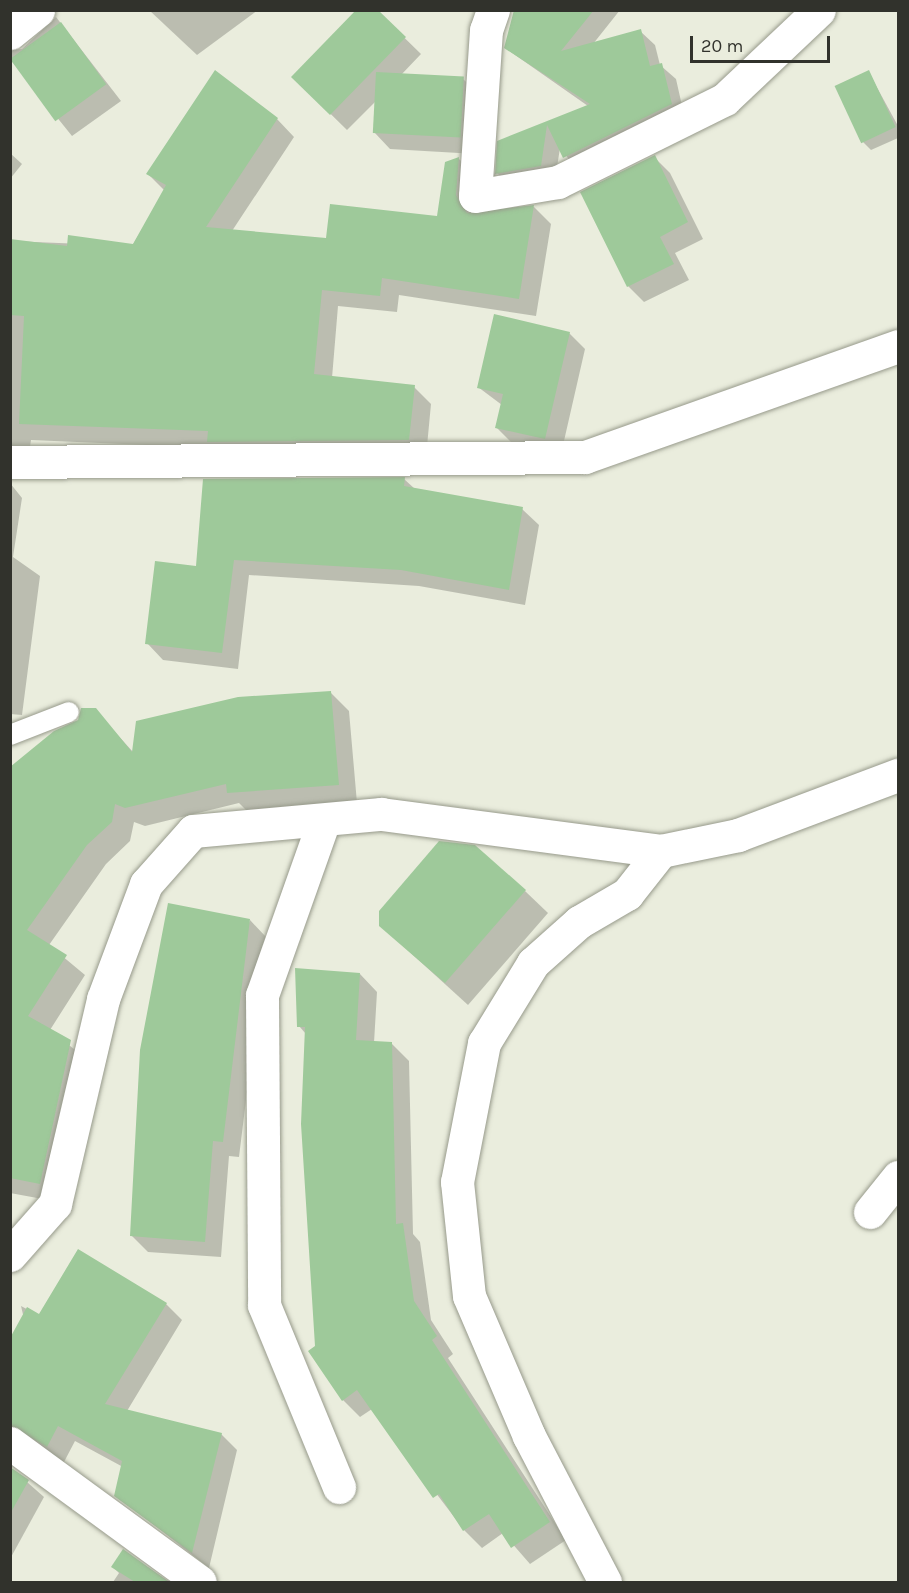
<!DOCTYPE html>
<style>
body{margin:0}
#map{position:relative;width:909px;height:1593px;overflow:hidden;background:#eaeddd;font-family:Karla,sans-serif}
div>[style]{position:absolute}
.shadow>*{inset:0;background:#0003}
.building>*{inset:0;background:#9ec99a;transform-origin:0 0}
.roads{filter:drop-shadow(0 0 2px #979a8b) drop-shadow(0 0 2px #979a8b)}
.service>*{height:20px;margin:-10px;padding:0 10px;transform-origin:10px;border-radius:10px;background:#fff}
.minor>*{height:33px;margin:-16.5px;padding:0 16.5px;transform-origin:16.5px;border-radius:16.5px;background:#fff}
span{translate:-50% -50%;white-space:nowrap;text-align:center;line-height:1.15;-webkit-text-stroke:4.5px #eaeddd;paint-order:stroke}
.frame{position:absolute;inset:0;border:12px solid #31322c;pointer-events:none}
.scale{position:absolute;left:690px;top:36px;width:140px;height:27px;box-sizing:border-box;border:3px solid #31322c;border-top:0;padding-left:8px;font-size:18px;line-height:21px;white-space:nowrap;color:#31322c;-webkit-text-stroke:4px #eaeddd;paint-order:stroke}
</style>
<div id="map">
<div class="shadow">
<div style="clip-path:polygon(149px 10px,258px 10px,197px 55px)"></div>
<div style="clip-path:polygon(376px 10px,421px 54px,401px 75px,463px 79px,480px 95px,476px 154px,390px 149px,374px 132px,376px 101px,347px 130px,293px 77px)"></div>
<div style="clip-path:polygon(519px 10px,620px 10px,593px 44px,640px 31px,655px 45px,660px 65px,676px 79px,685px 119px,579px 172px,560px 148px,555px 180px,511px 187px,497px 173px,499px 142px,588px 106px,505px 48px)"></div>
<div style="clip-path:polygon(56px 17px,121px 101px,72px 136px,10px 59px,10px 50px,22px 49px)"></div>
<div style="clip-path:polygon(868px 71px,898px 126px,898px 138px,871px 150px,863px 142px)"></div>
<div style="clip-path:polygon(277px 119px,294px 137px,232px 231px,327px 240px,438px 217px,458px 158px,476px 176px,473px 213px,534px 207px,551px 224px,536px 316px,399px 295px,397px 312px,338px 306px,332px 378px,414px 387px,431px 404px,426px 457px,31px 440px,28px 460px,10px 475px,10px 241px,132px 246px,165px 191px,148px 174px)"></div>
<div style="clip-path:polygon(10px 153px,22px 164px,10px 179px)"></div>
<div style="clip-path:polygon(654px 157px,670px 173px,703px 239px,675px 253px,689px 280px,644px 302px,628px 286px)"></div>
<div style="clip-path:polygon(569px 333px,585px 349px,561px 454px,513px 444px,497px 428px,502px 405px,478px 387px)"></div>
<div style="clip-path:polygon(404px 479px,415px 489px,522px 509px,539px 525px,525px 605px,419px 586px,249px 575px,238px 669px,163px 660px,147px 643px,197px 567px)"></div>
<div style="clip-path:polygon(10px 483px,22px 498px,13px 557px,40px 576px,22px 715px,10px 714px)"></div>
<div style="clip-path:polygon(330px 692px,349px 711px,357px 803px,247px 811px,239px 803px,145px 826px,134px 822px,130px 841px,106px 864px,49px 945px,85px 975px,50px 1030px,89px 1061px,59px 1202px,10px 1193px,10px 776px,95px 710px,133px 752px)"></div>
<div style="clip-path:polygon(525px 891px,548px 913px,468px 1005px,380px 925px)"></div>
<div style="clip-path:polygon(250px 920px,266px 937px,239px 1157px,229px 1156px,221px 1257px,148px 1252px,132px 1236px)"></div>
<div style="clip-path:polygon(360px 974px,377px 992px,374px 1043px,391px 1043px,409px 1061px,413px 1234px,420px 1242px,431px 1320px,453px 1354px,448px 1358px,566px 1540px,530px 1564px,503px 1533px,482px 1548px,464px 1530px,372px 1409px,360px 1417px,343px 1400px,316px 1347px,306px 1034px,299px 1026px)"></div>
<div style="clip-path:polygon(166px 1304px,182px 1320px,127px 1411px,221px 1434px,237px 1450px,209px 1568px,116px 1495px,123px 1467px,75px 1441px,64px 1462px,10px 1451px,10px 1375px,47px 1416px,21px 1306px,40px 1316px)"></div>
<div style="clip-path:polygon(10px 1467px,44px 1497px,10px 1559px)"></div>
<div style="clip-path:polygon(123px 1551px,170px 1582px,113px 1582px,119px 1573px,113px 1567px)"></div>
</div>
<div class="building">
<div style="clip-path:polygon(356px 10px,378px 10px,406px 37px,330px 115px,291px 77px)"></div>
<div style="clip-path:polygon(514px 10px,594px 10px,561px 51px,641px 29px,650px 66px,662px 63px,672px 104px,563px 158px,547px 125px,541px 166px,495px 174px,497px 141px,590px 104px,504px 48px)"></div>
<div style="left:61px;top:22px;width:77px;height:63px;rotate:54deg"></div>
<div style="clip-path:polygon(215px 70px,278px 118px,206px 227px,326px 238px,330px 204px,437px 216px,445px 162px,459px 157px,456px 195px,467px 213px,534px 205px,519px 299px,382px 278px,380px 296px,322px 290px,314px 374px,415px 385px,409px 440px,207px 442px,208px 431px,19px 424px,24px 316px,10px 315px,10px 239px,67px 246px,68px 235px,133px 244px,166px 185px,146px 174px)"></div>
<div style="left:869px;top:70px;width:63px;height:38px;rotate:65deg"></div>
<div style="left:376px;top:72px;width:88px;height:61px;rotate:3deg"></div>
<div style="clip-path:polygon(655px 155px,688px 222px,660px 237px,674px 264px,627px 287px,580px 192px)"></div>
<div style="clip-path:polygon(494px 314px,570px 332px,545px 439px,495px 428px,503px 394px,477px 388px)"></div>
<div style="clip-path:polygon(405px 477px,404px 486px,523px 507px,509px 590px,401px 570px,234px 560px,222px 653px,145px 644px,155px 561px,196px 566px,203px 479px)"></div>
<div style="clip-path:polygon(331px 691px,339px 785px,227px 793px,226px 784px,125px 808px,115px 804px,112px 822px,87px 845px,27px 930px,67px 955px,28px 1016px,71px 1040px,40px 1184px,10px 1178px,10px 767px,54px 731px,78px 720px,81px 708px,96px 708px,132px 752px,136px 721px,238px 697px)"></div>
<div style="clip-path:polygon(439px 841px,475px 845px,526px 890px,445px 983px,379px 926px,379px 911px)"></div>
<div style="clip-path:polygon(168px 903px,250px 919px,223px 1142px,213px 1141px,205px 1242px,130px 1236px,140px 1050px)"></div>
<div style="clip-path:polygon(295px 968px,360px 973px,356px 1040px,392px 1042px,396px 1224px,403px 1223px,414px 1301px,437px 1336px,432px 1340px,550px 1522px,511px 1548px,489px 1514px,463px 1531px,439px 1494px,433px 1498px,357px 1390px,342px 1401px,308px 1351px,315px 1346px,301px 1124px,305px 1027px,297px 1027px)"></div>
<div style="clip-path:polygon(78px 1249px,167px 1303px,105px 1404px,222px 1433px,192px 1553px,114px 1496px,122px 1461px,58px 1426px,47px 1447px,10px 1425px,10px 1338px,27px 1307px,39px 1314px)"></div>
<div style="clip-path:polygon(10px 1467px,29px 1480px,10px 1514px)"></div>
<div style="clip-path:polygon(123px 1549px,169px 1582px,135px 1582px,111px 1567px)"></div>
</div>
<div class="roads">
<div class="service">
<div style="left:10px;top:735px;width:63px;rotate:-21.3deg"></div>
</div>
<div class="minor">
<div style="left:493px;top:10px;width:21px;rotate:109deg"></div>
<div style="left:486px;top:30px;width:166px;rotate:93.8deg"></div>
<div style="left:475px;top:196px;width:84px;rotate:-9.6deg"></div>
<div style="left:558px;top:182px;width:186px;rotate:-26.4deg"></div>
<div style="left:725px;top:99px;width:129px;rotate:-43.4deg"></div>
<div style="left:10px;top:33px;width:36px;rotate:-39deg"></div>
<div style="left:10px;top:462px;width:575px;rotate:-0.5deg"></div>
<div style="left:585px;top:457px;width:332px;rotate:-19.5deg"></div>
<div style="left:323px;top:823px;width:182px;rotate:109.5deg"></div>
<div style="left:262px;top:995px;width:310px;rotate:89.6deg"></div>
<div style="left:264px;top:1305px;width:197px;rotate:67.6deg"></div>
<div style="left:870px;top:1212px;width:45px;rotate:-51.3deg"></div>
<div style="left:10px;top:1255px;width:68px;rotate:-48.6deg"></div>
<div style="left:55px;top:1204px;width:211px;rotate:-76.8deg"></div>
<div style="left:103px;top:999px;width:123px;rotate:-69.5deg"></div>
<div style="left:146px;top:884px;width:71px;rotate:-48.4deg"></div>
<div style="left:193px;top:831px;width:189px;rotate:-5.2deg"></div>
<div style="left:381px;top:814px;width:282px;rotate:7.5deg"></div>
<div style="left:661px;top:851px;width:79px;rotate:-11.7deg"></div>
<div style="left:738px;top:835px;width:171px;rotate:-20.6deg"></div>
<div style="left:10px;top:1443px;width:235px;rotate:36.2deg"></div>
<div style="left:605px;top:1582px;width:165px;rotate:-117.5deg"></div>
<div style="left:529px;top:1436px;width:152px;rotate:-113.2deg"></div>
<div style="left:469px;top:1296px;width:115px;rotate:-96deg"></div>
<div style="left:457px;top:1182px;width:142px;rotate:-79deg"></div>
<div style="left:484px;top:1043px;width:94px;rotate:-58.5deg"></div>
<div style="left:533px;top:963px;width:62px;rotate:-41.7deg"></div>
<div style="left:579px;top:922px;width:56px;rotate:-30.3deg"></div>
<div style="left:627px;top:894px;width:55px;rotate:-51.7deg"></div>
</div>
</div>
<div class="frame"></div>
<div class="scale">20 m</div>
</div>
